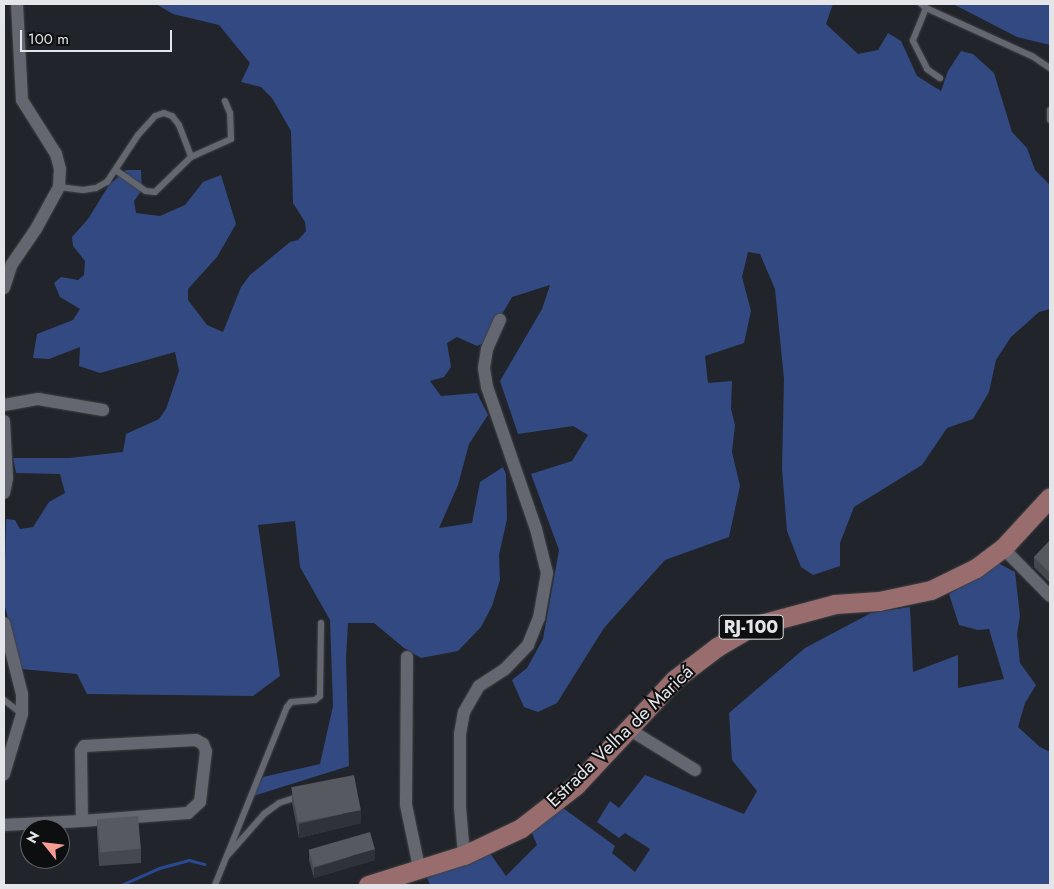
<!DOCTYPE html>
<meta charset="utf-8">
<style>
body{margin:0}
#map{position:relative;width:1054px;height:889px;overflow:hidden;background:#21242a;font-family:Jost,sans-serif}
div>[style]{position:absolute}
.green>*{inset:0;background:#324a81}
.stream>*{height:3px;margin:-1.5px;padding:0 1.5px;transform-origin:1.5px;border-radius:1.5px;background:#2b4992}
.roads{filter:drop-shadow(0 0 1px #3f4246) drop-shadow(0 0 1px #3f4246)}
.service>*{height:6px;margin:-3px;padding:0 3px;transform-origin:3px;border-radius:3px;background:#64676f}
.minor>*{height:12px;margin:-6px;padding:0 6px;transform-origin:6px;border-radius:6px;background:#64676f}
.primary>*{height:19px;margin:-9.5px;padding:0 9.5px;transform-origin:9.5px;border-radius:9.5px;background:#996d6d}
.wall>*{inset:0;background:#45484f}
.shaded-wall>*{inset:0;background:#2f3239}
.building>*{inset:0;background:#56595f;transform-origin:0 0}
span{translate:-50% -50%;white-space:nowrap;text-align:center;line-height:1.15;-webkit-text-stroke:4px #0c0e10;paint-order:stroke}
.shield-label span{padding:1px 4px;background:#0c0e10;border:1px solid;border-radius:4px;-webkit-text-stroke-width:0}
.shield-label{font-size:18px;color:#e3e5e9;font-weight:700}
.street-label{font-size:19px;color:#e3e5e9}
.frame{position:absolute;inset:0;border:5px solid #e3e5e9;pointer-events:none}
.north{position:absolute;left:20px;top:819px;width:50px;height:50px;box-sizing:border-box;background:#0c0e10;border:1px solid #626467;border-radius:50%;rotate:299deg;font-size:14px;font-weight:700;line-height:20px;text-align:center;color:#e3e5e9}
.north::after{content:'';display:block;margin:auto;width:18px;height:22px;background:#f59c94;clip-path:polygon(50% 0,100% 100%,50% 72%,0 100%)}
.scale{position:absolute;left:20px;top:30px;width:152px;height:22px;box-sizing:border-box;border:2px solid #e3e5e9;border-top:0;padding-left:6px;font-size:15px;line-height:18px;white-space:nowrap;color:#e3e5e9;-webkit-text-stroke:4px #0c0e10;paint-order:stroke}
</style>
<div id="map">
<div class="green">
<div style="clip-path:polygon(156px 4px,833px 4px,826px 24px,858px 54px,878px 50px,888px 33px,901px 41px,917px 76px,941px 91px,948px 71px,961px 51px,973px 54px,994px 73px,1012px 132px,1027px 148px,1035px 170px,1050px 185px,1050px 309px,1039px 312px,1011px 337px,996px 360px,989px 392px,973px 419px,947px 428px,922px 465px,854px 507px,840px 543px,840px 566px,813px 575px,801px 567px,787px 531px,782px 469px,784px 379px,775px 289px,760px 254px,748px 252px,742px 277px,751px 311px,744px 343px,705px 356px,708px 383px,732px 381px,731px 409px,735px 425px,732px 452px,740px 486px,729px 537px,665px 560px,604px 628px,557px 703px,538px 712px,524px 707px,512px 680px,527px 668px,543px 639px,559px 550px,531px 474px,572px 461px,588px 435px,573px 426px,518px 434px,500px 381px,542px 309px,550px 285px,512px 297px,486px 342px,477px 346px,457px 337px,447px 343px,451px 367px,444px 377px,430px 381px,441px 396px,477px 393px,488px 415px,469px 444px,458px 485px,439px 528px,472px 523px,480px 482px,503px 467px,506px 474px,507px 519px,499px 555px,500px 580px,492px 606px,481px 627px,458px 651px,421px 658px,404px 648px,374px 623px,348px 623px,346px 658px,349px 766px,253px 796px,263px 777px,320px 764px,333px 706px,330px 620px,300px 567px,295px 521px,258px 525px,280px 676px,253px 696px,87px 694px,77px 674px,21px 669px,4px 603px,6px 519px,15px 520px,20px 529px,33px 527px,49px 502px,65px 493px,60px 474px,16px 473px,13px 458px,69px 458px,123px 452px,126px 434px,159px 419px,166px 409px,179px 371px,175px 352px,100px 373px,79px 366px,80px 347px,49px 359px,33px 358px,37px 334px,73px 320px,80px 309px,60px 297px,54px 283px,61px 277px,78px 280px,84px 275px,85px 261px,73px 246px,72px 237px,88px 219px,109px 185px,126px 170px,141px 170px,142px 190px,134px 201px,136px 213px,160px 216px,185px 205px,203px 182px,221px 175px,236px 224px,217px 257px,188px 289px,188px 300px,207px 325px,223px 332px,241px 287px,250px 275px,290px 242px,298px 240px,306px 231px,305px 222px,293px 203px,291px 131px,272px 98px,261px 87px,241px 82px,250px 63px,219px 25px,173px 14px)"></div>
<div style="clip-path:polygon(953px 4px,1050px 4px,1050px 45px,1017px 37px)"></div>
<div style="clip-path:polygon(998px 563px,1015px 572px,1020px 616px,1017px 634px,1020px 663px,1036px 685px,1025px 703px,1018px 727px,1040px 747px,1050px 752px,1050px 885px,430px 885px,427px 878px,489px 852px,506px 876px,537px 845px,531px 831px,563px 808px,615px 846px,612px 853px,635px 872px,650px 849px,625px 833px,619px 838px,597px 822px,610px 801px,619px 808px,645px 775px,744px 814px,757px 791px,732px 760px,729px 713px,805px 648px,871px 613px,910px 607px,913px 672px,958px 655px,958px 688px,1004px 679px,989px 629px,978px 630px,959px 625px,949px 594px)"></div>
</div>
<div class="stream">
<div style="left:121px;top:885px;width:42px;rotate:-24.1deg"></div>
<div style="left:159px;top:868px;width:31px;rotate:-15deg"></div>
<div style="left:189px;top:860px;width:16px;rotate:15deg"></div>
</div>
<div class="roads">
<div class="service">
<div style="left:921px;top:4px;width:6px;rotate:39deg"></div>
<div style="left:926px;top:8px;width:35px;rotate:112deg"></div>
<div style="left:913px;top:41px;width:31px;rotate:63deg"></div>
<div style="left:927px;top:69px;width:16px;rotate:35deg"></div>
<div style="left:926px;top:8px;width:116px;rotate:24.4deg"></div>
<div style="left:1032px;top:56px;width:22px;rotate:34deg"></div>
<div style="left:1050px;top:110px;width:10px;rotate:90deg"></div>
<div style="left:117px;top:171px;width:35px;rotate:35deg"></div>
<div style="left:146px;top:191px;width:9px;rotate:6deg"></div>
<div style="left:155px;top:192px;width:50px;rotate:-44.2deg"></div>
<div style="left:191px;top:157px;width:44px;rotate:-24.2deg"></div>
<div style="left:231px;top:139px;width:26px;rotate:-92deg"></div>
<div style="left:230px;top:113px;width:13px;rotate:-113deg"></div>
<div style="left:59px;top:187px;width:24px;rotate:7deg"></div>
<div style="left:83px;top:190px;width:13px;rotate:-9deg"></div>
<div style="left:96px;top:188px;width:13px;rotate:-29deg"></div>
<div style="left:107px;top:182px;width:56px;rotate:-56.6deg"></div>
<div style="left:138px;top:135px;width:25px;rotate:-48deg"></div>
<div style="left:155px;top:116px;width:9px;rotate:-18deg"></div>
<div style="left:164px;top:113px;width:9px;rotate:21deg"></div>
<div style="left:172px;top:116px;width:11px;rotate:52deg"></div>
<div style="left:179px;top:125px;width:34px;rotate:69deg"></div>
<div style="left:4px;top:700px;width:23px;rotate:38deg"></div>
<div style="left:228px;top:855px;width:55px;rotate:-48.7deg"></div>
<div style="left:264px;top:814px;width:19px;rotate:-36deg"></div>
<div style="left:279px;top:803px;width:22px;rotate:-18deg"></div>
<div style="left:215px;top:885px;width:192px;rotate:-68deg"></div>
<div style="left:287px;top:707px;width:6px;rotate:-51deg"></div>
<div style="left:291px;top:702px;width:24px;rotate:-5deg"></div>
<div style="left:315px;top:700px;width:6px;rotate:-39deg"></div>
<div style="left:320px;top:696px;width:73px;rotate:-89.2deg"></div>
</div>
<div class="minor">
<div style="left:4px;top:288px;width:25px;rotate:-72deg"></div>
<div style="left:12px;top:264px;width:42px;rotate:-55.6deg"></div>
<div style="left:36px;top:229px;width:48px;rotate:-61.3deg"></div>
<div style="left:59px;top:187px;width:18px;rotate:-87deg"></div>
<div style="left:60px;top:169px;width:16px;rotate:-105deg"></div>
<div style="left:56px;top:154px;width:64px;rotate:-122.2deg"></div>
<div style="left:22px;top:100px;width:96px;rotate:-93deg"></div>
<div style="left:4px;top:405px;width:35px;rotate:-10deg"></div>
<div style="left:38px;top:399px;width:66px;rotate:9.6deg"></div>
<div style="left:4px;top:421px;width:57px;rotate:87deg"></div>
<div style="left:7px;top:478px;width:15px;rotate:101deg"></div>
<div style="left:1003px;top:548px;width:67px;rotate:45.6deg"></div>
<div style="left:4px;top:623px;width:73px;rotate:75.8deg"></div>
<div style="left:22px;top:694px;width:20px;rotate:90deg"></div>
<div style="left:22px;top:714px;width:63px;rotate:106.7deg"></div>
<div style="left:407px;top:657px;width:148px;rotate:90.4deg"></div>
<div style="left:406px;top:805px;width:63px;rotate:78.2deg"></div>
<div style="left:627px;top:728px;width:80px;rotate:31.7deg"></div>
<div style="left:4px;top:825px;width:78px;rotate:-2.9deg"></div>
<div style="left:82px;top:821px;width:106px;rotate:-4.3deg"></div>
<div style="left:188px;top:813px;width:16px;rotate:-43deg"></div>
<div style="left:200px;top:802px;width:51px;rotate:-83.3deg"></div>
<div style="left:206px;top:751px;width:8px;rotate:-113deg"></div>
<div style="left:203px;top:744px;width:8px;rotate:-150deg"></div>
<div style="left:196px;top:740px;width:112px;rotate:176.9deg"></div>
<div style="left:84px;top:746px;width:6px;rotate:121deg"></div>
<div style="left:81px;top:751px;width:70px;rotate:89.2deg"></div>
<div style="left:464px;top:855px;width:48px;rotate:-94.8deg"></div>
<div style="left:460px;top:807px;width:73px;rotate:-90deg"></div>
<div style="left:460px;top:734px;width:22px;rotate:-80deg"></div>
<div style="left:464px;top:712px;width:30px;rotate:-60deg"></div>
<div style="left:479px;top:686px;width:31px;rotate:-33deg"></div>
<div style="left:505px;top:669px;width:33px;rotate:-46deg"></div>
<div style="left:528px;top:645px;width:29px;rotate:-68deg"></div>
<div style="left:539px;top:618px;width:46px;rotate:-79.9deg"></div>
<div style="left:547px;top:573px;width:45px;rotate:-104deg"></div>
<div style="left:536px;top:529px;width:150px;rotate:-109deg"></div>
<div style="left:487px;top:387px;width:19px;rotate:-99deg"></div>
<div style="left:484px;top:368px;width:19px;rotate:-81deg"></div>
<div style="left:487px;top:349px;width:32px;rotate:-66deg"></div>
</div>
<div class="primary">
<div style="left:368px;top:885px;width:101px;rotate:-17.4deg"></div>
<div style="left:464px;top:855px;width:63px;rotate:-25.3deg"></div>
<div style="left:521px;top:828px;width:70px;rotate:-38deg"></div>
<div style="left:576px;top:785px;width:145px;rotate:-47deg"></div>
<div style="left:675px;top:679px;width:53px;rotate:-37.3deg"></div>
<div style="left:717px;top:647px;width:42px;rotate:-30.3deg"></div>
<div style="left:753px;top:626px;width:85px;rotate:-15deg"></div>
<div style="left:835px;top:604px;width:44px;rotate:-3.9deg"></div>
<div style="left:879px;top:601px;width:53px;rotate:-11.9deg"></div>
<div style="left:931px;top:590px;width:50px;rotate:-26.1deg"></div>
<div style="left:976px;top:568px;width:34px;rotate:-37deg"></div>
<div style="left:1003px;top:548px;width:69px;rotate:-47.3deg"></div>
</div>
</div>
<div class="wall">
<div style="clip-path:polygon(1050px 542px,1050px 583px,1034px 567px,1034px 557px)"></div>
<div style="clip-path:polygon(292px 789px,361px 823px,299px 838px,292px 803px)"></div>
<div style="clip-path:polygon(97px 819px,141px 849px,141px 863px,99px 866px,97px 833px)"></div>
<div style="clip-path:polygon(309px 850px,375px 860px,314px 878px,309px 860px)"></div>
</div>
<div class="shaded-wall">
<div style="clip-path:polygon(361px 810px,361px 823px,299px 838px,299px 824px)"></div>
<div style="clip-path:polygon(375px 849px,375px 860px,314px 878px,314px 868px)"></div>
</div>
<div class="building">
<div style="clip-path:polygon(1049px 541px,1050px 542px,1050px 573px,1034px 557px)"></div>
<div style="left:354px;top:775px;width:36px;height:64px;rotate:79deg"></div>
<div style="left:138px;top:816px;width:33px;height:41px;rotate:85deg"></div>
<div style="left:370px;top:832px;width:18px;height:64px;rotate:74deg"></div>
</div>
<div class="shield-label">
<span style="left:751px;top:627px">RJ-100</span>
</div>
<div class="street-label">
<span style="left:620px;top:736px;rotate:-44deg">Estrada Velha de Maricá</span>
</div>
<div class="frame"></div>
<div class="north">N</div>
<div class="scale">100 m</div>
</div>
